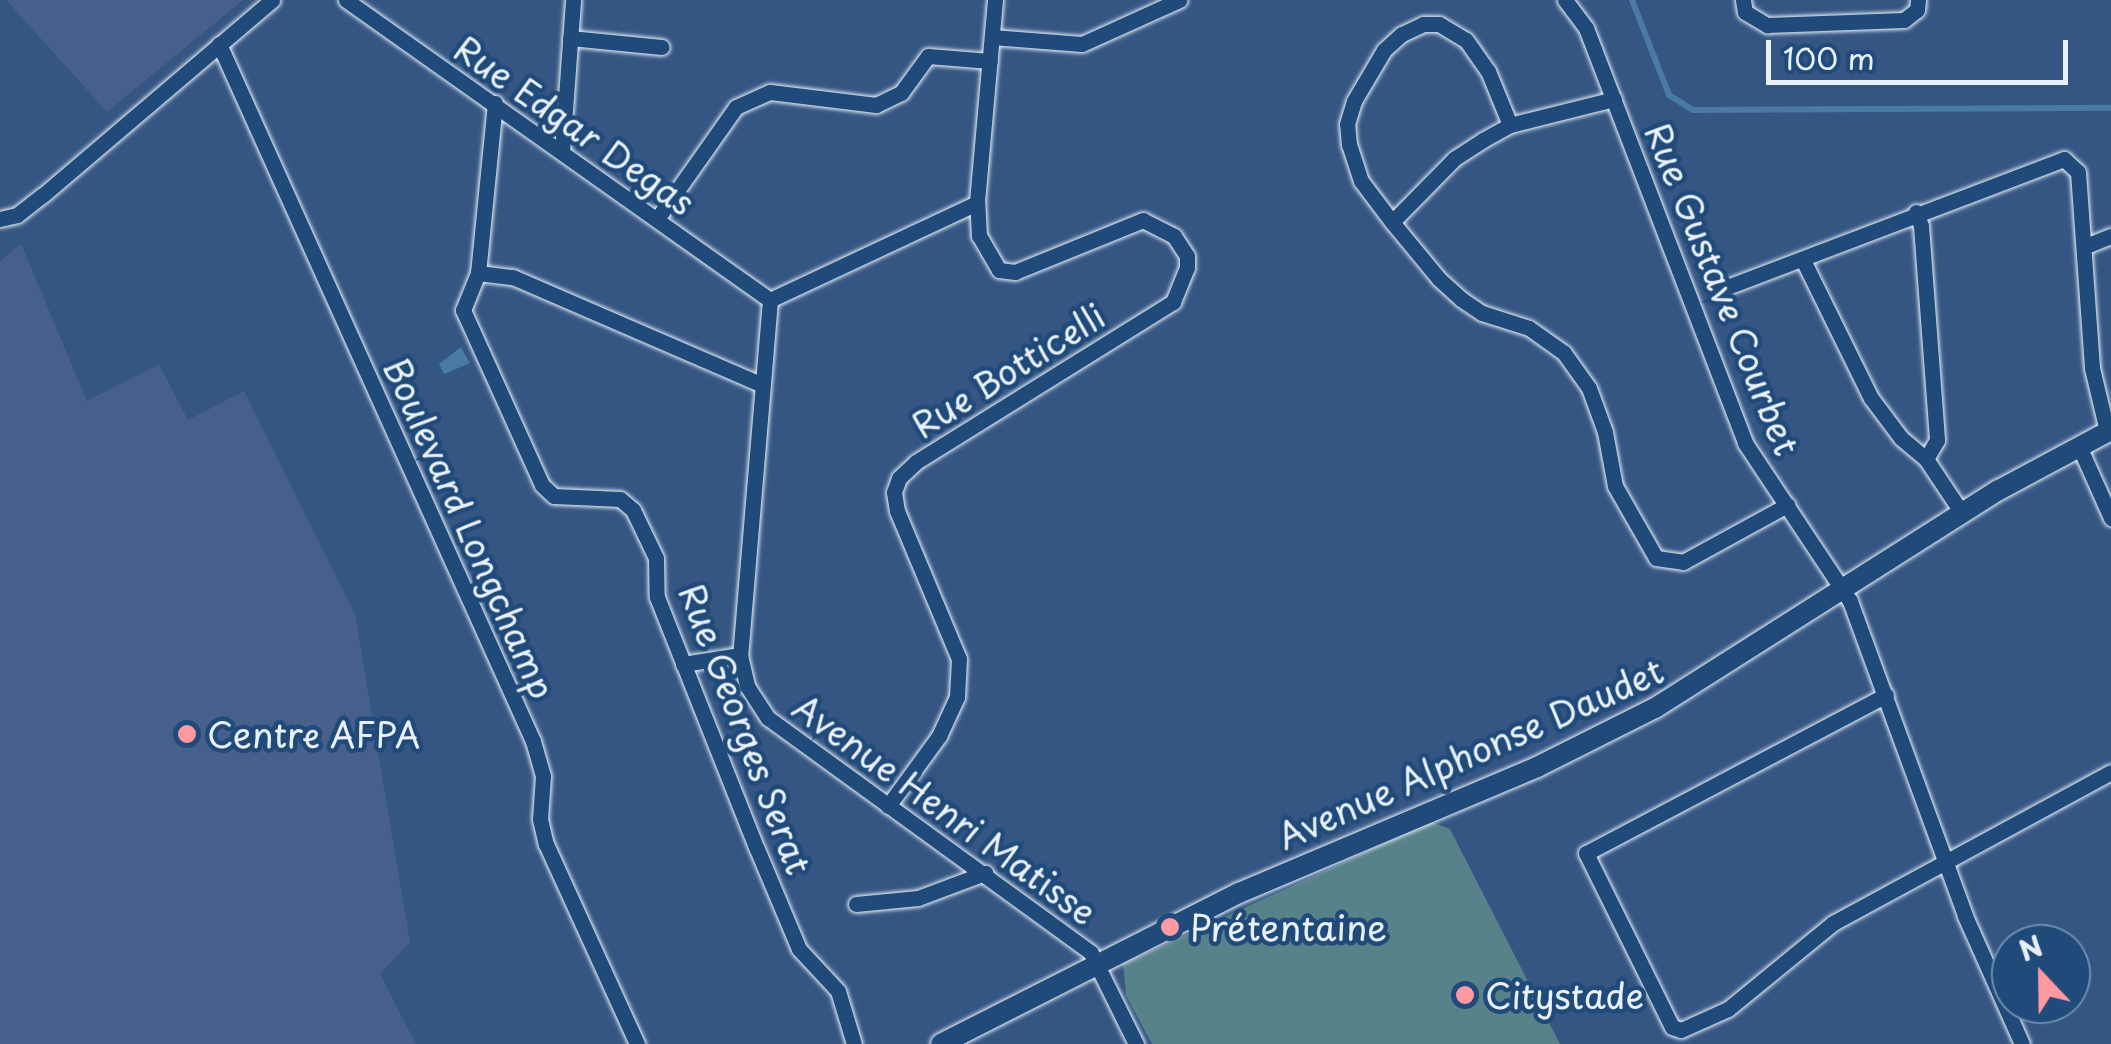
<!DOCTYPE html>
<meta charset="utf-8">
<style>
body{margin:0}
#map{position:relative;width:2111px;height:1044px;overflow:hidden;background:#355583;font-family:"Playpen Sans",sans-serif}
div>[style]{position:absolute}
.built>*{inset:0;background:#47608b}
.green>*{inset:0;background:#578289}
.water>*{inset:0;background:#4a7aa6}
.stream>*{height:6px;margin:-3px;padding:0 3px;transform-origin:3px;border-radius:3px;background:#4a7aa6}
.roads{filter:drop-shadow(0 0 2px #e8f1f8) drop-shadow(0 0 2px #e8f1f8)}
.minor>*{height:15px;margin:-7.5px;padding:0 7.5px;transform-origin:7.5px;border-radius:7.5px;background:#1f4a7a}
.tertiary>*{height:20px;margin:-10px;padding:0 10px;transform-origin:10px;border-radius:10px;background:#1f4a7a}
.dots>*{width:28px;height:28px;translate:-50% -50%;box-sizing:border-box;border:5px solid #1f4a7a;border-radius:50%}
span{translate:-50% -50%;white-space:nowrap;text-align:center;line-height:1.15;-webkit-text-stroke:9px #1f4a7a;paint-order:stroke}
.street-label{font-size:35px;color:#e8f1f8}
.poi-label{font-size:35px;color:#e8f1f8}
.left{translate:0 -50%;text-align:left}
.north{position:absolute;left:1991px;top:924px;width:100px;height:100px;box-sizing:border-box;background:#1f4a7a;border:2px solid #6f8dac;border-radius:50%;rotate:338deg;font-size:28px;font-weight:700;line-height:40px;text-align:center;color:#e8f1f8}
.north::after{content:'';display:block;margin:auto;width:35px;height:45px;background:#ff9aa2;clip-path:polygon(50% 0,100% 100%,50% 72%,0 100%)}
.scale{position:absolute;left:1766px;top:40px;width:302px;height:45px;box-sizing:border-box;border:5px solid #e8f1f8;border-top:0;padding-left:12px;font-size:30px;line-height:35px;white-space:nowrap;color:#e8f1f8;-webkit-text-stroke:8px #1f4a7a;paint-order:stroke}
</style>
<div id="map">
<div class="built">
<div style="clip-path:polygon(6px 0,243px 0,107px 112px)"></div>
<div style="clip-path:polygon(21px 244px,87px 401px,159px 364px,188px 420px,244px 391px,355px 614px,410px 942px,380px 974px,416px 1044px,0 1044px,0 261px)"></div>
</div>
<div class="green">
<div style="clip-path:polygon(1431px 822px,1450px 829px,1560px 1044px,1152px 1044px,1126px 995px,1123px 964px)"></div>
</div>
<div class="water">
<div style="clip-path:polygon(461px 347px,470px 363px,444px 374px,439px 364px)"></div>
</div>
<div class="stream">
<div style="left:1632px;top:0;width:102px;rotate:68.7deg"></div>
<div style="left:1669px;top:95px;width:28px;rotate:32deg"></div>
<div style="left:1693px;top:110px;width:418px;rotate:-0.3deg"></div>
</div>
<div class="roads">
<div class="minor">
<div style="left:346px;top:0;width:519px;rotate:35.28deg"></div>
<div style="left:995px;top:0;width:204px;rotate:95.1deg"></div>
<div style="left:977px;top:203px;width:229px;rotate:154.9deg"></div>
<div style="left:770px;top:300px;width:356px;rotate:94.8deg"></div>
<div style="left:740px;top:655px;width:32px;rotate:77deg"></div>
<div style="left:747px;top:686px;width:38px;rotate:57deg"></div>
<div style="left:768px;top:718px;width:399px;rotate:36deg"></div>
<div style="left:1091px;top:953px;width:102px;rotate:63.7deg"></div>
<div style="left:1565px;top:0;width:35px;rotate:53deg"></div>
<div style="left:1586px;top:28px;width:444px;rotate:69deg"></div>
<div style="left:1745px;top:443px;width:190px;rotate:56.4deg"></div>
<div style="left:1850px;top:601px;width:335px;rotate:69.9deg"></div>
<div style="left:1965px;top:916px;width:140px;rotate:66deg"></div>
<div style="left:1743px;top:0;width:12px;rotate:81deg"></div>
<div style="left:1745px;top:12px;width:26px;rotate:31deg"></div>
<div style="left:1767px;top:25px;width:137px;rotate:-2.1deg"></div>
<div style="left:1904px;top:20px;width:16px;rotate:-38deg"></div>
<div style="left:1917px;top:10px;width:10px;rotate:-84deg"></div>
<div style="left:992px;top:37px;width:90px;rotate:4.4deg"></div>
<div style="left:1082px;top:44px;width:107px;rotate:-24.4deg"></div>
<div style="left:570px;top:38px;width:92px;rotate:5.6deg"></div>
<div style="left:219px;top:44px;width:764px;rotate:65.75deg"></div>
<div style="left:533px;top:741px;width:36px;rotate:74deg"></div>
<div style="left:543px;top:776px;width:43px;rotate:94deg"></div>
<div style="left:540px;top:819px;width:26px;rotate:77deg"></div>
<div style="left:546px;top:844px;width:220px;rotate:65.5deg"></div>
<div style="left:1614px;top:99px;width:107px;rotate:166deg"></div>
<div style="left:1510px;top:125px;width:31px;rotate:151deg"></div>
<div style="left:1483px;top:140px;width:35px;rotate:147deg"></div>
<div style="left:1454px;top:159px;width:88px;rotate:134.5deg"></div>
<div style="left:1392px;top:222px;width:74px;rotate:50.5deg"></div>
<div style="left:1439px;top:279px;width:30px;rotate:42deg"></div>
<div style="left:1461px;top:299px;width:25px;rotate:34deg"></div>
<div style="left:1482px;top:313px;width:49px;rotate:17.7deg"></div>
<div style="left:1529px;top:328px;width:43px;rotate:35.5deg"></div>
<div style="left:1564px;top:353px;width:43px;rotate:54.5deg"></div>
<div style="left:1589px;top:388px;width:47px;rotate:70deg"></div>
<div style="left:1605px;top:432px;width:55px;rotate:79.5deg"></div>
<div style="left:1615px;top:486px;width:83px;rotate:60.3deg"></div>
<div style="left:1656px;top:558px;width:27px;rotate:8deg"></div>
<div style="left:1683px;top:562px;width:119px;rotate:-28.7deg"></div>
<div style="left:495px;top:103px;width:171px;rotate:95.7deg"></div>
<div style="left:478px;top:273px;width:40px;rotate:112deg"></div>
<div style="left:463px;top:310px;width:192px;rotate:65.7deg"></div>
<div style="left:542px;top:485px;width:16px;rotate:43deg"></div>
<div style="left:554px;top:496px;width:66px;rotate:2.6deg"></div>
<div style="left:620px;top:499px;width:17px;rotate:40deg"></div>
<div style="left:633px;top:510px;width:53px;rotate:64.4deg"></div>
<div style="left:656px;top:558px;width:39px;rotate:89deg"></div>
<div style="left:657px;top:597px;width:271px;rotate:68.4deg"></div>
<div style="left:757px;top:849px;width:108px;rotate:67.2deg"></div>
<div style="left:799px;top:949px;width:57px;rotate:47.1deg"></div>
<div style="left:838px;top:991px;width:55px;rotate:73.2deg"></div>
<div style="left:562px;top:151px;width:151px;rotate:-85.8deg"></div>
<div style="left:1916px;top:212px;width:15px;rotate:70deg"></div>
<div style="left:1921px;top:226px;width:215px;rotate:85.7deg"></div>
<div style="left:1937px;top:440px;width:22px;rotate:120deg"></div>
<div style="left:0;top:219px;width:17px;rotate:-13deg"></div>
<div style="left:17px;top:215px;width:33px;rotate:-38deg"></div>
<div style="left:43px;top:195px;width:301px;rotate:-40.4deg"></div>
<div style="left:657px;top:219px;width:137px;rotate:-54.8deg"></div>
<div style="left:736px;top:107px;width:37px;rotate:-24deg"></div>
<div style="left:770px;top:92px;width:107px;rotate:7deg"></div>
<div style="left:876px;top:105px;width:28px;rotate:-26deg"></div>
<div style="left:901px;top:93px;width:46px;rotate:-53.9deg"></div>
<div style="left:928px;top:56px;width:62px;rotate:4.6deg"></div>
<div style="left:1392px;top:222px;width:51px;rotate:-127.1deg"></div>
<div style="left:1361px;top:181px;width:38px;rotate:-108deg"></div>
<div style="left:1349px;top:145px;width:21px;rotate:-95deg"></div>
<div style="left:1347px;top:124px;width:24px;rotate:-73deg"></div>
<div style="left:1354px;top:101px;width:59px;rotate:-59.5deg"></div>
<div style="left:1384px;top:50px;width:24px;rotate:-42deg"></div>
<div style="left:1402px;top:34px;width:23px;rotate:-25deg"></div>
<div style="left:1423px;top:24px;width:16px"></div>
<div style="left:1439px;top:24px;width:31px;rotate:31deg"></div>
<div style="left:1466px;top:40px;width:38px;rotate:55deg"></div>
<div style="left:1488px;top:71px;width:58px;rotate:67.8deg"></div>
<div style="left:2086px;top:246px;width:27px;rotate:-22deg"></div>
<div style="left:1803px;top:260px;width:154px;rotate:63.8deg"></div>
<div style="left:1871px;top:398px;width:50px;rotate:53.1deg"></div>
<div style="left:1901px;top:438px;width:33px;rotate:40deg"></div>
<div style="left:1926px;top:459px;width:65px;rotate:56.3deg"></div>
<div style="left:478px;top:273px;width:35px;rotate:7deg"></div>
<div style="left:513px;top:277px;width:271px;rotate:23.4deg"></div>
<div style="left:1722px;top:289px;width:366px;rotate:-20.8deg"></div>
<div style="left:2064px;top:159px;width:19px;rotate:43deg"></div>
<div style="left:2078px;top:172px;width:196px;rotate:85.9deg"></div>
<div style="left:2092px;top:368px;width:65px;rotate:76.6deg"></div>
<div style="left:2079px;top:446px;width:79px;rotate:66deg"></div>
<div style="left:683px;top:664px;width:58px;rotate:-9deg"></div>
<div style="left:1886px;top:695px;width:339px;rotate:152.2deg"></div>
<div style="left:1586px;top:853px;width:194px;rotate:63.7deg"></div>
<div style="left:1672px;top:1027px;width:9px;rotate:18deg"></div>
<div style="left:1681px;top:1030px;width:51px;rotate:-24.1deg"></div>
<div style="left:1728px;top:1009px;width:136px;rotate:-39.3deg"></div>
<div style="left:1833px;top:923px;width:316px;rotate:-28.5deg"></div>
<div style="left:888px;top:806px;width:87px;rotate:-53.9deg"></div>
<div style="left:939px;top:736px;width:43px;rotate:-65.2deg"></div>
<div style="left:957px;top:697px;width:38px;rotate:-87deg"></div>
<div style="left:959px;top:659px;width:160px;rotate:-112.7deg"></div>
<div style="left:897px;top:511px;width:19px;rotate:-99deg"></div>
<div style="left:894px;top:492px;width:15px;rotate:-70deg"></div>
<div style="left:899px;top:478px;width:23px;rotate:-43deg"></div>
<div style="left:916px;top:462px;width:303px;rotate:-31.9deg"></div>
<div style="left:1173px;top:302px;width:37px;rotate:-68deg"></div>
<div style="left:1187px;top:268px;width:12px;rotate:-90deg"></div>
<div style="left:1187px;top:256px;width:24px;rotate:-123deg"></div>
<div style="left:1174px;top:236px;width:35px;rotate:-153deg"></div>
<div style="left:1143px;top:220px;width:138px;rotate:157.9deg"></div>
<div style="left:1015px;top:272px;width:16px;rotate:-173deg"></div>
<div style="left:999px;top:270px;width:39px;rotate:-120deg"></div>
<div style="left:979px;top:236px;width:33px;rotate:-93deg"></div>
<div style="left:856px;top:904px;width:62px;rotate:-5.5deg"></div>
<div style="left:918px;top:898px;width:72px;rotate:-20.5deg"></div>
</div>
<div class="tertiary">
<div style="left:941px;top:1044px;width:334px;rotate:-26.9deg"></div>
<div style="left:1239px;top:893px;width:324px;rotate:-22.9deg"></div>
<div style="left:1537px;top:767px;width:132px;rotate:-26.6deg"></div>
<div style="left:1655px;top:708px;width:407px;rotate:-32.4deg"></div>
<div style="left:1999px;top:490px;width:127px;rotate:-28.2deg"></div>
</div>
</div>
<div class="dots">
<div style="left:187px;top:734px;background:#ff9aa2"></div>
<div style="left:1170px;top:927px;background:#ff9aa2"></div>
<div style="left:1465px;top:995px;background:#ff9aa2"></div>
</div>
<div class="street-label">
<span style="left:575px;top:125px;rotate:35deg">Rue Edgar Degas</span>
<span style="left:1723px;top:289px;rotate:68deg">Rue Gustave Courbet</span>
<span style="left:1008px;top:370px;rotate:-32deg">Rue Botticelli</span>
<span style="left:470px;top:528px;rotate:66deg">Boulevard Longchamp</span>
<span style="left:746px;top:729px;rotate:69deg">Rue Georges Serat</span>
<span style="left:1470px;top:753px;rotate:-24deg">Avenue Alphonse Daudet</span>
<span style="left:945px;top:809px;rotate:36deg">Avenue Henri Matisse</span>
</div>
<div class="poi-label">
<span class="left" style="left:207px;top:734px">Centre AFPA</span>
<span class="left" style="left:1190px;top:927px">Prétentaine</span>
<span class="left" style="left:1485px;top:995px">Citystade</span>
</div>
<div class="north">N</div>
<div class="scale">100 m</div>
</div>
